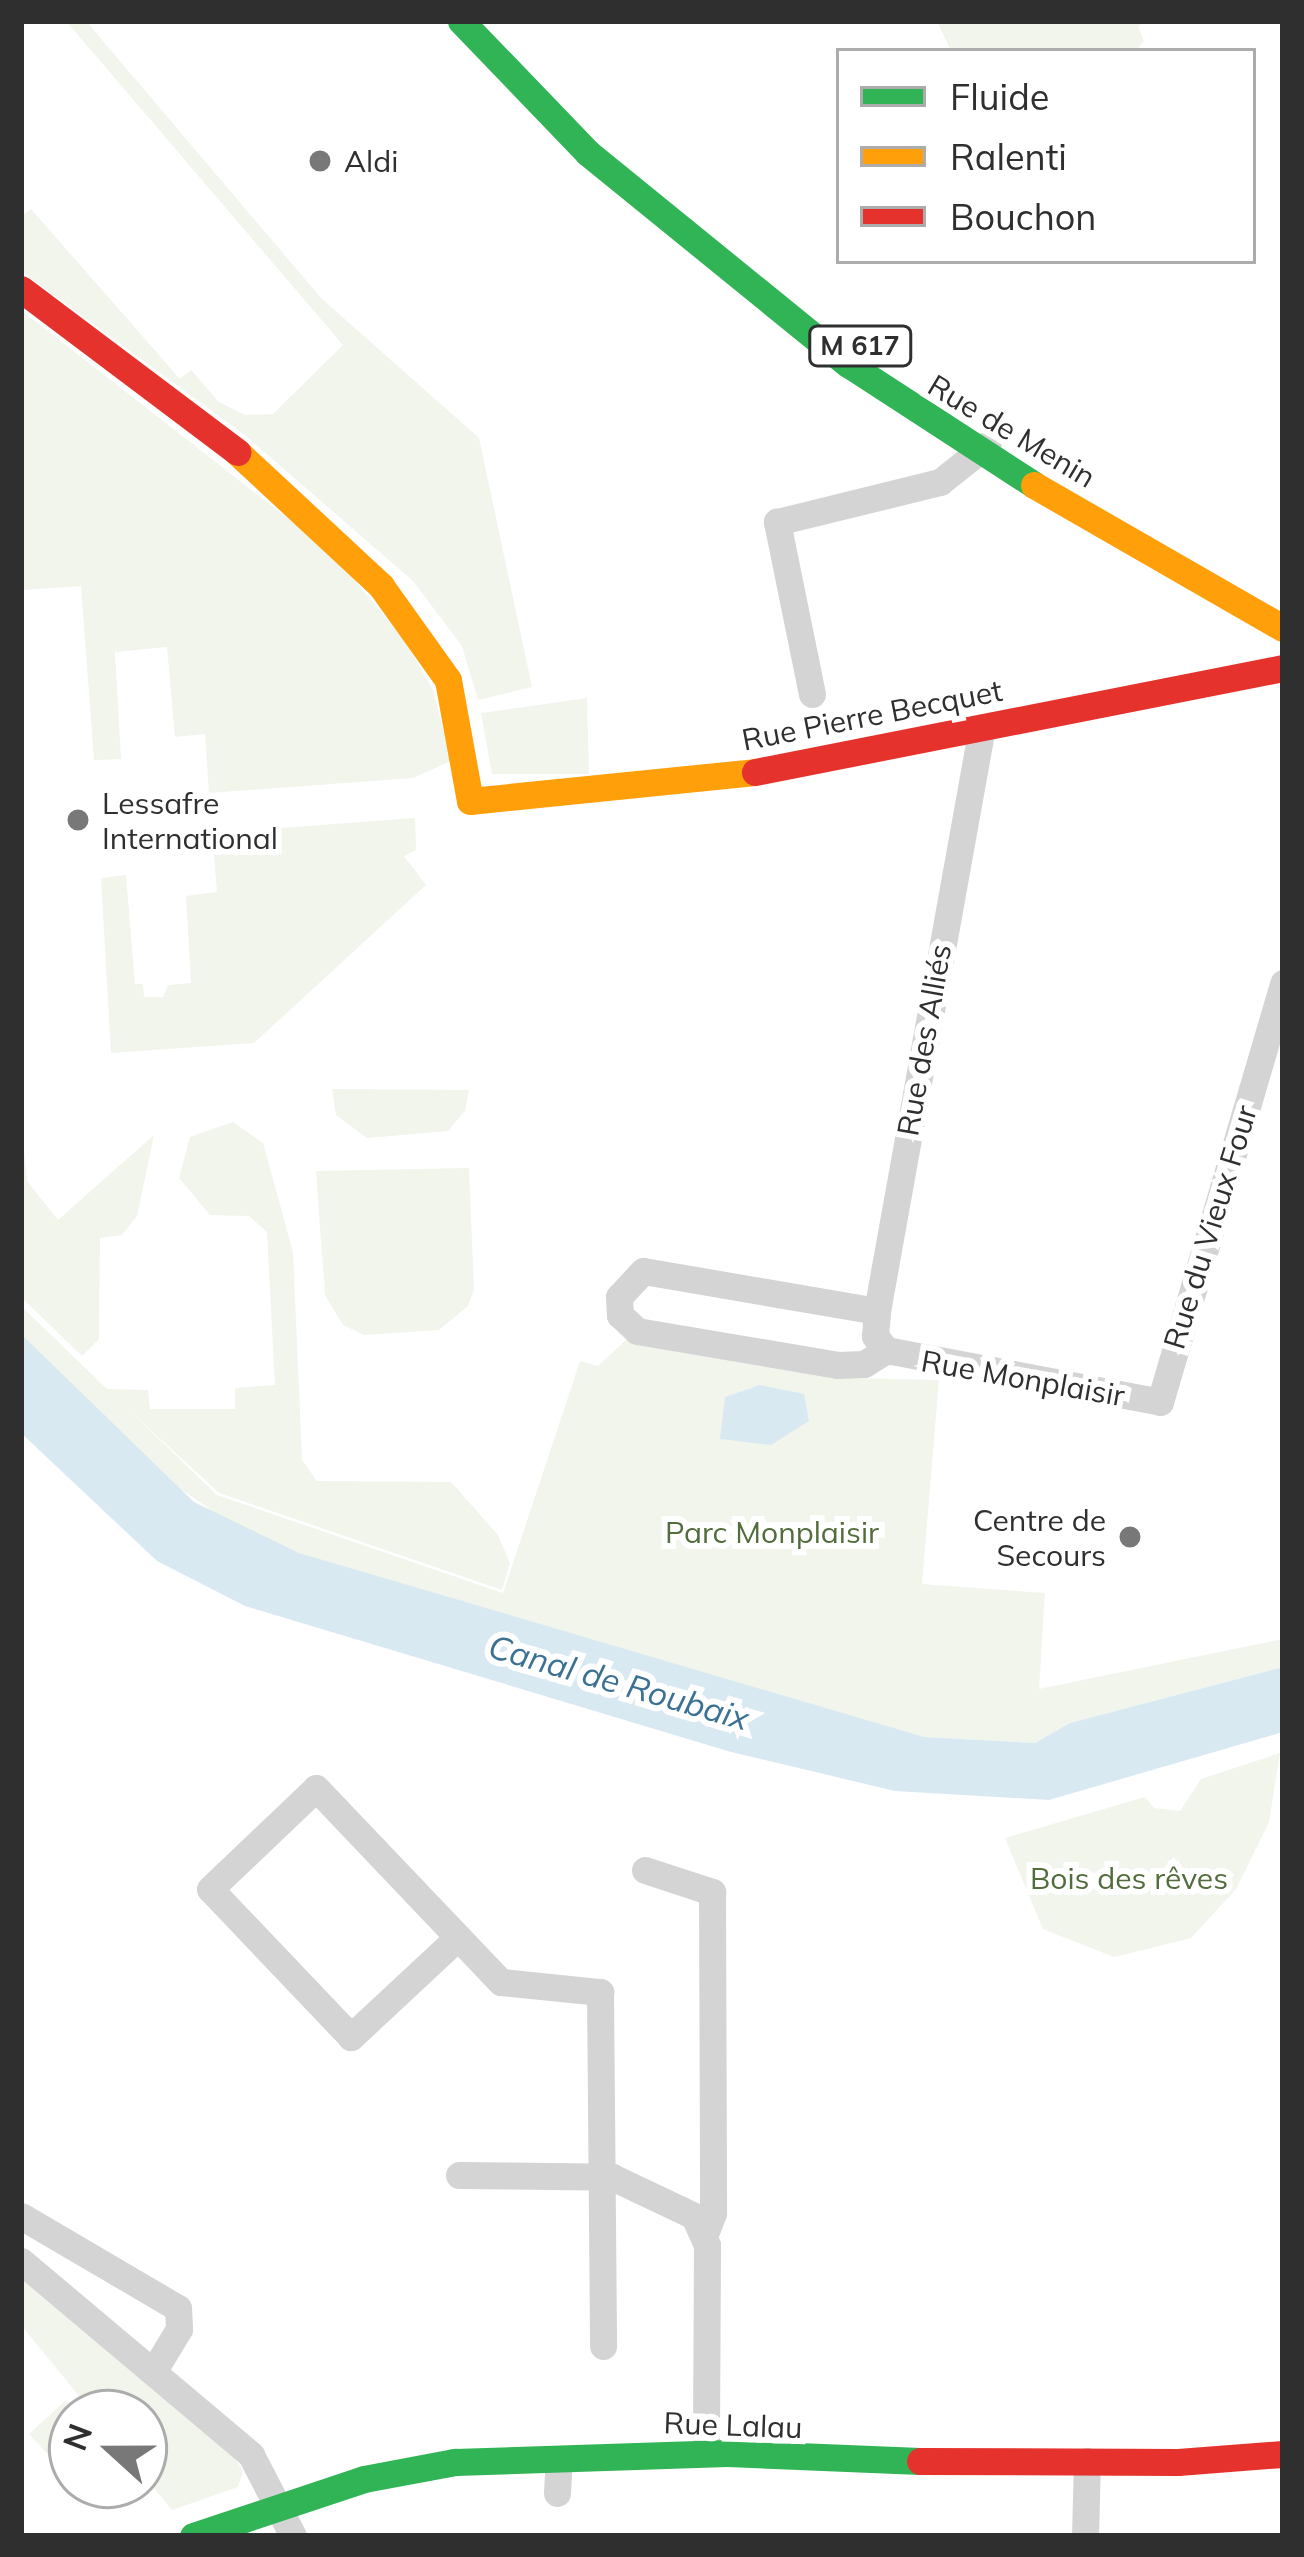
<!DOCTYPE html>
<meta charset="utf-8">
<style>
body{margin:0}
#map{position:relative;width:1304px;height:2557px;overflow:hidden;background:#fff;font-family:Mulish,sans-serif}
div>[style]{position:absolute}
.green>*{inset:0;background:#f1f5ec}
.water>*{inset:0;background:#d9e9f2}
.street>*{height:27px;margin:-13.5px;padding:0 13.5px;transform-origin:13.5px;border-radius:13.5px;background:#d4d4d4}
.fast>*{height:27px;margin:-13.5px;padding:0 13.5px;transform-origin:13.5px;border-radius:13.5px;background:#30b455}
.slow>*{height:27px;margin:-13.5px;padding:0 13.5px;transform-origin:13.5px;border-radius:13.5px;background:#ff9f0a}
.jam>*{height:27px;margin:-13.5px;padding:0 13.5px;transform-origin:13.5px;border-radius:13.5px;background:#e5322d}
.dots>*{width:33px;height:33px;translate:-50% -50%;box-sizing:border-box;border:6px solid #fff;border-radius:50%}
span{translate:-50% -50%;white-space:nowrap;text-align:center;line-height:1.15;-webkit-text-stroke:12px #fff;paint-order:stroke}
.shield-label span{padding:3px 9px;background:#fff;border:3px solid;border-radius:9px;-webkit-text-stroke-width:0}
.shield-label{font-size:27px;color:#2f2f2f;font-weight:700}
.poi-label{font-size:30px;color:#2f2f2f}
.left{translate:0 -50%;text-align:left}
.right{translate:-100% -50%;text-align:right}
.street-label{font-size:30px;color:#2f2f2f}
.park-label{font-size:30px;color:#526c3c}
.water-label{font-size:33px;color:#3b7193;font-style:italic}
.frame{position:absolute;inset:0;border:24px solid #2f2f2f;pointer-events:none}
.legend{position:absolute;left:836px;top:48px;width:420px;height:216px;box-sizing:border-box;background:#fff;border:3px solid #acacac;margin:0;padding:15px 21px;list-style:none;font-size:36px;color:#2f2f2f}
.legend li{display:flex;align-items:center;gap:24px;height:60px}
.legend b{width:60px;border:3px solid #acacac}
.north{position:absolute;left:48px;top:2389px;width:120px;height:120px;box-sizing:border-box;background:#fff;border:3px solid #acacac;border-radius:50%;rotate:291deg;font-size:33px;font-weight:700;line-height:48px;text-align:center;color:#2f2f2f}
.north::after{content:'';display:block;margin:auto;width:42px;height:54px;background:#787878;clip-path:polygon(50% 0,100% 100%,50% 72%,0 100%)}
</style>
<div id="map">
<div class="green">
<div style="clip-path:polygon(66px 21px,86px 21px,321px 298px,479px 438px,532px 687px,478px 700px,462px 646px,413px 581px,246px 436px,21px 271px,21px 217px,31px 209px,180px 379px,191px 370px,219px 402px,245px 415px,273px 414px,343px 345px)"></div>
<div style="clip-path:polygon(937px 21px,1147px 21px,1138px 26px,1144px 41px,1136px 51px,951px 51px)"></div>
<div style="clip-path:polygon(21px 310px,331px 552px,404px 640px,433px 690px,451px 761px,413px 778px,209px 793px,205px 734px,175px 737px,167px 647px,115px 652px,121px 759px,94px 760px,81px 586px,23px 590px,21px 681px)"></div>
<div style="clip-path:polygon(587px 698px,589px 774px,492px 774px,481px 713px)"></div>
<div style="clip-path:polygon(415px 818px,416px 850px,404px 856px,426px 885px,254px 1043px,111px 1053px,101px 878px,126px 875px,135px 984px,143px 984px,144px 997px,163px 997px,168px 985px,191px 983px,186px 896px,217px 892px,212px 833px)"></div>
<div style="clip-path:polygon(332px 1089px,469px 1090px,465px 1111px,448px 1131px,367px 1138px,336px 1115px)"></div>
<div style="clip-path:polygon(21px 1117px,27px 1181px,58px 1220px,154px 1135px,137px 1216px,122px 1235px,100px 1238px,99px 1339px,82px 1356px,21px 1297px)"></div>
<div style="clip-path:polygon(233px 1122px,263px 1143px,293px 1252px,302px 1460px,317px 1481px,451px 1482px,498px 1535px,510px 1563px,502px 1590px,219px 1493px,106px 1389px,148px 1390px,150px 1409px,235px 1409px,235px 1388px,275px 1385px,267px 1232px,249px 1216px,210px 1215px,179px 1178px,190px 1137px)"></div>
<div style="clip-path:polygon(469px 1168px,474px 1290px,468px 1306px,439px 1330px,364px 1335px,343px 1325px,325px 1295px,316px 1171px)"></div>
<div style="clip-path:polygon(21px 1306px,217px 1495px,503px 1593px,580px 1361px,598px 1366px,626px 1340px,848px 1378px,939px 1380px,922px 1584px,1045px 1593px,1039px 1689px,1283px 1639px,1283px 1667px,1070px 1723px,1035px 1743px,924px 1737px,827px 1714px,299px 1553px,236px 1527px,163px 1477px,21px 1334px)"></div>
<div style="clip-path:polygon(1280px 1753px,1269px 1822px,1236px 1889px,1191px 1938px,1114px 1957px,1043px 1929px,1005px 1838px,1145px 1797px,1154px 1808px,1180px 1811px,1201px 1779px)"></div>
<div style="clip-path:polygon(21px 2277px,233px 2455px,243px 2471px,238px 2487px,172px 2510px,144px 2476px,144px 2413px,93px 2413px,21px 2325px)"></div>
<div style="clip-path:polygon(65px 2401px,76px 2413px,72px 2480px,29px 2434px)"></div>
</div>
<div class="water">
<div style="clip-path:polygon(21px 1334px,194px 1502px,299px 1553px,924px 1737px,1035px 1743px,1070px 1723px,1283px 1667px,1283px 1732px,1049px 1800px,895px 1791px,731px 1752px,245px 1606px,157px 1561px,21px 1433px)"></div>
<div style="clip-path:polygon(760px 1385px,804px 1394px,809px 1421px,771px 1445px,720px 1439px,725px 1397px)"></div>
</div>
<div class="street">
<div style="left:812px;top:694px;width:176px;rotate:-101.5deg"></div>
<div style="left:777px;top:522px;width:168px;rotate:-13.8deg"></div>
<div style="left:940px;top:482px;width:61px;rotate:-38.4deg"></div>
<div style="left:877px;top:1311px;width:237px;rotate:-170.3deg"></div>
<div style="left:643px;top:1271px;width:35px;rotate:133deg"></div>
<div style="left:619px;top:1297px;width:18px;rotate:87deg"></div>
<div style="left:620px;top:1315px;width:23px;rotate:43deg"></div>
<div style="left:637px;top:1331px;width:203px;rotate:9.6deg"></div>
<div style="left:837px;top:1365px;width:27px;rotate:-2deg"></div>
<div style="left:864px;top:1364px;width:26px;rotate:-32deg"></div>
<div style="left:886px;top:1350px;width:279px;rotate:10.7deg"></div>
<div style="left:1160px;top:1402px;width:437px;rotate:-73.6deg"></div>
<div style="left:886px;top:1350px;width:18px;rotate:-128deg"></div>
<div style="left:875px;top:1336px;width:25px;rotate:-85deg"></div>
<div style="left:877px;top:1311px;width:593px;rotate:-79.81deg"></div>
<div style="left:645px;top:1870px;width:71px;rotate:18.2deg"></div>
<div style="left:712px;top:1892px;width:321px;rotate:89.8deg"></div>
<div style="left:713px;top:2213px;width:22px;rotate:111deg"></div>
<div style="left:456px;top:1939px;width:144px;rotate:137deg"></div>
<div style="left:351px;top:2037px;width:204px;rotate:-133.6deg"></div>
<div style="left:210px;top:1889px;width:146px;rotate:-43.6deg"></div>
<div style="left:316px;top:1788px;width:268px;rotate:46.4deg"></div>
<div style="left:501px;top:1982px;width:100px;rotate:5.8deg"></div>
<div style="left:600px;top:1992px;width:354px;rotate:89.5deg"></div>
<div style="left:459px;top:2175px;width:153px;rotate:0.7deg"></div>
<div style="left:612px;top:2177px;width:91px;rotate:25.4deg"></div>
<div style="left:694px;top:2216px;width:32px;rotate:66deg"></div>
<div style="left:707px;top:2245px;width:208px;rotate:90.3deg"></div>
<div style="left:21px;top:2216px;width:182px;rotate:30.4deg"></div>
<div style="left:178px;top:2308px;width:21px;rotate:87deg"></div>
<div style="left:179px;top:2329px;width:50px;rotate:121.2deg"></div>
<div style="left:21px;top:2261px;width:301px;rotate:40.1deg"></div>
<div style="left:251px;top:2455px;width:91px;rotate:62.6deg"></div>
<div style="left:557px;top:2493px;width:33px;rotate:-87deg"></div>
<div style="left:1085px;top:2536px;width:75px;rotate:-88.5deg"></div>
</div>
<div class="fast">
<div style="left:461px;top:21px;width:183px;rotate:46.1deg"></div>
<div style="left:588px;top:153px;width:335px;rotate:39.1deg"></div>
<div style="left:848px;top:364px;width:222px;rotate:33deg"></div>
<div style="left:193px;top:2536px;width:180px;rotate:-18.4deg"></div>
<div style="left:364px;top:2479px;width:93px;rotate:-10.6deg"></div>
<div style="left:455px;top:2462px;width:272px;rotate:-1.9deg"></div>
<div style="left:727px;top:2453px;width:193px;rotate:2.4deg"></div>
</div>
<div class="slow">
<div style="left:237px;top:452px;width:197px;rotate:42.9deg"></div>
<div style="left:381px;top:586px;width:115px;rotate:54.5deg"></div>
<div style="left:448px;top:680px;width:123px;rotate:79.7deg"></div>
<div style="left:470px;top:801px;width:286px;rotate:-5.8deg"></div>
<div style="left:1034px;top:485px;width:287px;rotate:29.9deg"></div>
</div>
<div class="jam">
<div style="left:21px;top:289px;width:271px;rotate:37deg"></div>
<div style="left:755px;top:772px;width:538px;rotate:-11.14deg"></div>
<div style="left:920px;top:2461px;width:258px;rotate:0.2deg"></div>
<div style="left:1178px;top:2462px;width:105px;rotate:-4.4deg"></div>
</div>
<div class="dots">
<div style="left:320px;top:161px;background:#787878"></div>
<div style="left:78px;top:820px;background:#787878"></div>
<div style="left:1130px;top:1537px;background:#787878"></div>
</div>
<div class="shield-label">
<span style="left:860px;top:346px">M 617</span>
</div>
<div class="poi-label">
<span class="left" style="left:344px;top:161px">Aldi</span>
<span class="left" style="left:102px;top:820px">Lessafre<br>International</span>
<span class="right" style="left:1106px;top:1537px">Centre de<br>Secours</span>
</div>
<div class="street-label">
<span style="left:1012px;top:431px;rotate:31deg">Rue de Menin</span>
<span style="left:872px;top:715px;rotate:-11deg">Rue Pierre Becquet</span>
<span style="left:924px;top:1040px;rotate:-80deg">Rue des Alliés</span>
<span style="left:1210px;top:1227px;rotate:-73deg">Rue du Vieux Four</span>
<span style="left:1023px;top:1378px;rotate:10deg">Rue Monplaisir</span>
<span style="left:733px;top:2425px;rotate:2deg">Rue Lalau</span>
</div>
<div class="park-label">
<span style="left:772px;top:1532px">Parc Monplaisir</span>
<span style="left:1129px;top:1878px">Bois des rêves</span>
</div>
<div class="water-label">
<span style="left:619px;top:1682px;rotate:16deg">Canal de Roubaix</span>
</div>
<div class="frame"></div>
<ul class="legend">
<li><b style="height:15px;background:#30b455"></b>Fluide</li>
<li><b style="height:15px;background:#ff9f0a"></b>Ralenti</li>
<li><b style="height:15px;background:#e5322d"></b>Bouchon</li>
</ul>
<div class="north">N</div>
</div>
